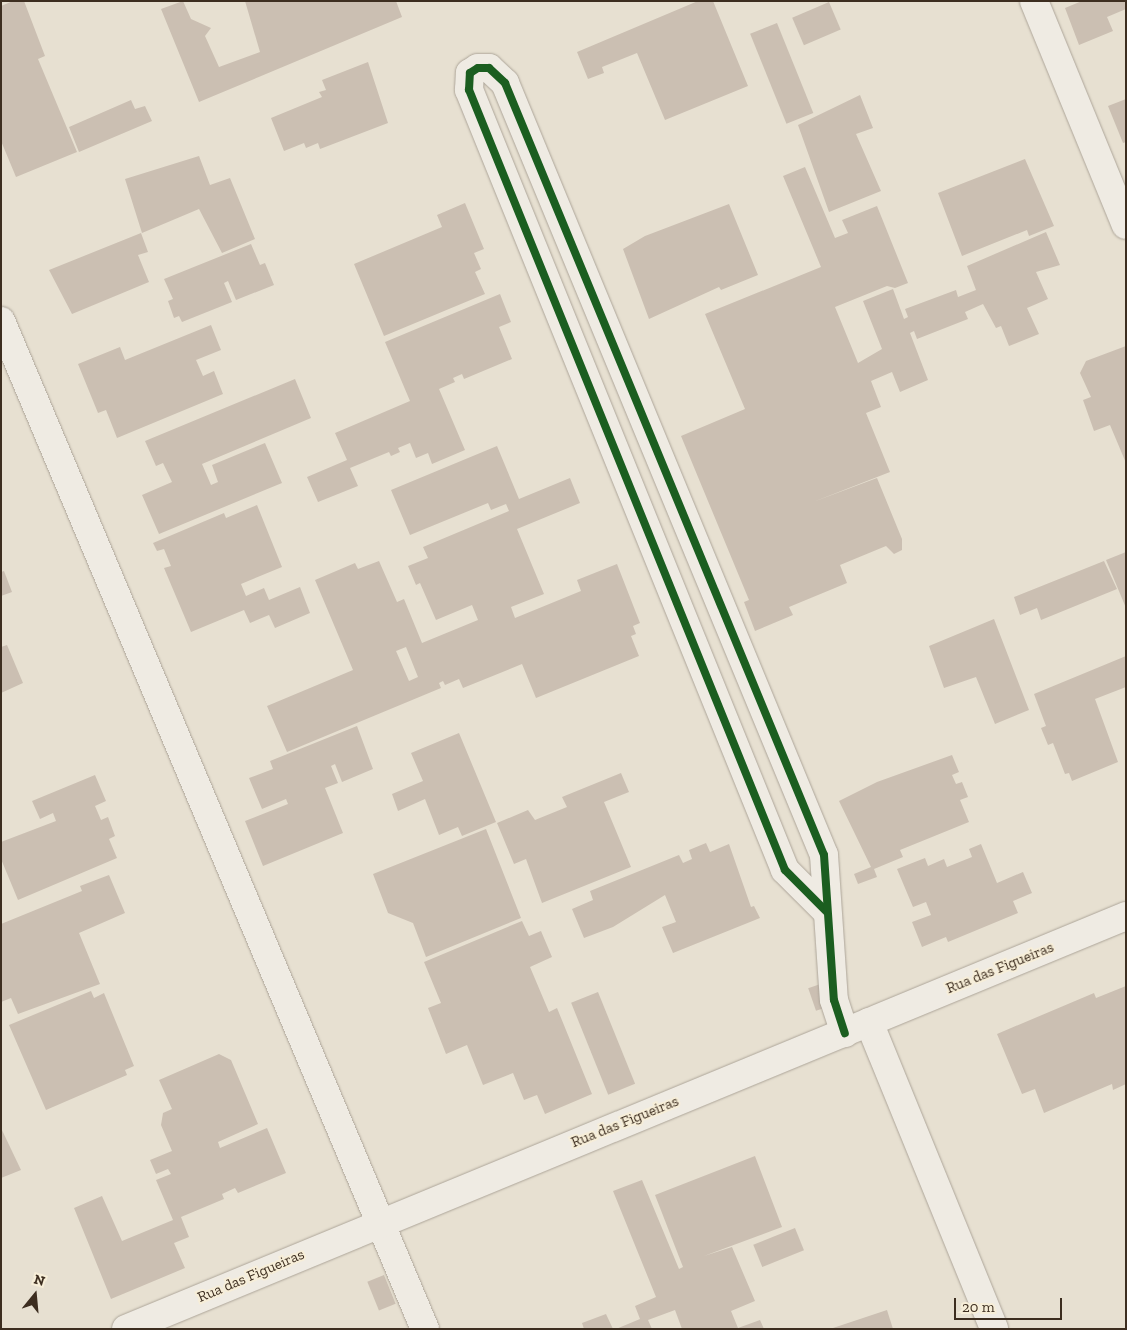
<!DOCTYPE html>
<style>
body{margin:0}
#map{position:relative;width:1127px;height:1330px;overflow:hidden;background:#e7e0d1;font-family:"Zilla Slab",serif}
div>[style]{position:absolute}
.building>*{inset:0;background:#cbbfb2;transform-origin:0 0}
.roads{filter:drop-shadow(0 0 1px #ada599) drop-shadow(0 0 1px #ada599)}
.minor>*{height:28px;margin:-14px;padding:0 14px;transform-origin:14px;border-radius:14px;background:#efebe3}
.cycleway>*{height:8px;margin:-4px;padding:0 4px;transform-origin:4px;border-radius:4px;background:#1b5e20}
span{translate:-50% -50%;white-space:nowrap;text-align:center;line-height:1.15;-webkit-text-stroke:4px #f7eed8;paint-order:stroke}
.street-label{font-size:15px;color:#3d2e20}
.frame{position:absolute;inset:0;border:2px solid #3d2e20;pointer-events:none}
.north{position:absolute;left:10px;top:1270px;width:50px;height:50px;-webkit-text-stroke:4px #f7eed8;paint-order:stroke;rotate:17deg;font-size:14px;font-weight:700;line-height:20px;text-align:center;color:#3d2e20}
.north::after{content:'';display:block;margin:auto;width:18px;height:22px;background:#3d2e20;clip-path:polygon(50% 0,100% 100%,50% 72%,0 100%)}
.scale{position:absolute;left:954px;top:1298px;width:108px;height:22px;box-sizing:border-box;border:2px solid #3d2e20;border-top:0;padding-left:6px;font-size:15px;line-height:18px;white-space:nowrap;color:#3d2e20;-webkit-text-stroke:4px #f7eed8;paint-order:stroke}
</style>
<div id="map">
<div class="building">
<div style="clip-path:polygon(13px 1px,24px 1px,45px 56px,38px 59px,77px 152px,16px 177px,1px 141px,1px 73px,7px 71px,1px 73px,1px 6px)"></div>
<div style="clip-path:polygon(183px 1px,191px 19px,211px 28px,205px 36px,219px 67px,260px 52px,245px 1px,396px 1px,402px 17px,199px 102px,161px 9px)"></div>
<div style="clip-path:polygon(698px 1px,713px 1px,748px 86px,665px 120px,637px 53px,602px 67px,604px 73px,588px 79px,577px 52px)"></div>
<div style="clip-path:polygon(1082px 1px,1126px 1px,1126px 9px,1107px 17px,1113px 31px,1079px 45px,1065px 8px)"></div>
<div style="left:829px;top:2px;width:30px;height:40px;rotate:67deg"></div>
<div style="left:777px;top:23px;width:97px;height:29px;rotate:68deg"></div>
<div style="clip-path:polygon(368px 62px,388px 123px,320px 149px,318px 143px,306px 148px,304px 143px,284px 151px,271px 118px,322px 97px,319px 92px,326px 90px,322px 80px)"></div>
<div style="clip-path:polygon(860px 95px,873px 128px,856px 134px,881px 191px,829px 212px,798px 125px)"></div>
<div style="clip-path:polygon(1126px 99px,1126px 142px,1123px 143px,1108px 106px)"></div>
<div style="clip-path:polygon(131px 100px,135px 109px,145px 106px,152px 121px,79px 152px,69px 127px)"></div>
<div style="clip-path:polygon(199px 156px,210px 185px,230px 178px,255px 239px,222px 253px,199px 209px,142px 233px,125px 179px)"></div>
<div style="clip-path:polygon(1025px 159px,1054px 226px,1029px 236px,1027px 230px,962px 256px,938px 193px)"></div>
<div style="clip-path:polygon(805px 167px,835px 238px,848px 233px,842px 220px,877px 206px,908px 283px,895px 288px,887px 286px,835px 307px,858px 363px,882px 349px,863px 301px,893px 289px,904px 319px,908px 317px,905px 309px,956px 290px,958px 297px,976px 290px,967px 266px,1046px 232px,1060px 265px,1036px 272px,1048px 299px,1027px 308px,1039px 334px,1009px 346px,1001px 326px,996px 328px,983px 304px,965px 312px,968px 319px,917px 339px,914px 331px,910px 333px,928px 380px,900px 392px,892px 372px,871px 381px,881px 407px,866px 413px,890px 472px,813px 502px,877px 478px,902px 539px,902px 550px,894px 554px,886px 546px,840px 565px,847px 583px,789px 607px,793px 615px,755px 631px,744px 602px,749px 600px,681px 436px,745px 409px,705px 314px,821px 267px,783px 176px)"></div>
<div style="clip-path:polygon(465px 203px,484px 249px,474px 253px,481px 269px,475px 272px,485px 294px,384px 336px,354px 264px,442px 227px,437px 215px)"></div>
<div style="clip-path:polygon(729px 204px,758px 275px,721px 290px,719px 287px,649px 319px,623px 249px,645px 236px)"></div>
<div style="clip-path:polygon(141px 233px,148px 252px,138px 255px,149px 282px,72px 314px,49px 270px)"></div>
<div style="clip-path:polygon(251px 244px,260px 265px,265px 263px,274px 285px,236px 300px,228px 281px,224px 283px,232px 302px,182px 322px,179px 316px,174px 318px,168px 301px,173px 299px,164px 279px)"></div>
<div style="clip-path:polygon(500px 294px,511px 322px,499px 327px,512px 359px,464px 379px,462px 374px,453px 378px,455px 382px,439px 389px,465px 450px,432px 464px,428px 453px,416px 458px,410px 443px,398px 448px,400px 452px,391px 456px,389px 452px,350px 468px,358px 486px,318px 502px,307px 477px,347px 460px,335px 433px,410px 401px,385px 342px)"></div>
<div style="clip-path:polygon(211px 325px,221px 350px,196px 360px,203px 376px,214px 371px,223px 394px,117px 438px,106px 410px,98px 413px,78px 364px,120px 347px,125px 360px)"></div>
<div style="clip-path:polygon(1126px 346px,1126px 463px,1110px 425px,1094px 431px,1083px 400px,1091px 397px,1080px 373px,1086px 361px)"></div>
<div style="clip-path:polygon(295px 379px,311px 418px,202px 464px,211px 485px,218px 482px,212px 465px,265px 443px,282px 483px,159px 534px,142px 495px,172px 482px,163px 463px,156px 466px,145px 441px)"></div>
<div style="clip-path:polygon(evenodd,497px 446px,519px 499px,570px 478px,580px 503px,517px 529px,544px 594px,511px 607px,515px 618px,581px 591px,577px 580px,617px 564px,640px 623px,633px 626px,636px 634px,631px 636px,639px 656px,536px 698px,522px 664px,463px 688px,459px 679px,445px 685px,443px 681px,439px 683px,441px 688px,287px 752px,267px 706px,353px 670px,315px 580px,355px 563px,358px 569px,379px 561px,397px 602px,404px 599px,422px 643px,478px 620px,472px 605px,436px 620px,420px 583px,416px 585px,408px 566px,428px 558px,423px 547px,509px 511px,506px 504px,491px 510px,488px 503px,410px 535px,391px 490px,497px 446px,406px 647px,418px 677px,409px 681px,396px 651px,406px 647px)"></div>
<div style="clip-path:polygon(257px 505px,282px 567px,241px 584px,246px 596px,264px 588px,269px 600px,300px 587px,310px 613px,275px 628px,269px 615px,250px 623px,244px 610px,191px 632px,164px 568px,171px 566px,164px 549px,157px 551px,153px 543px,224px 513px,226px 518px)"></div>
<div style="clip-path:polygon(1126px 552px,1126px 608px,1106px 560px)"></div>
<div style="clip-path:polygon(1104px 561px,1117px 589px,1041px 620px,1037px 608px,1020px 615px,1014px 597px)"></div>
<div style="clip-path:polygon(4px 571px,12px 592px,1px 596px,1px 572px)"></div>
<div style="clip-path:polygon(994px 619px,1029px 710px,995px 724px,976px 677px,944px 688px,929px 646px)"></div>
<div style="clip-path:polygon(7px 645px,23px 683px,1px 693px,1px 647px)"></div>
<div style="clip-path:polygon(1126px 656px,1126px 687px,1095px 699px,1118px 762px,1072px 781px,1069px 773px,1065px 774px,1053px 743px,1048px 745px,1041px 728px,1046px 726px,1034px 694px)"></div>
<div style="clip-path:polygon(357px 726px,373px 769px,342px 782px,335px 764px,331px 766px,338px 783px,325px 788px,343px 833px,263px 866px,245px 821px,288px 804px,286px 799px,262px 809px,249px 778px,273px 769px,270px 761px)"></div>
<div style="clip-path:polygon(459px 733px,496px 822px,462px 836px,458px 827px,439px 835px,425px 799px,398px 811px,392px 794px,423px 781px,411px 753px)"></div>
<div style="clip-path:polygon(952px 755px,959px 772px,952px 775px,956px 784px,962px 782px,968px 797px,960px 800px,969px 822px,900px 850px,903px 857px,874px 869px,877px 877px,858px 884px,854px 874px,871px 867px,839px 801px,877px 782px)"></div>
<div style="clip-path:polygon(621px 773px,629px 792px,604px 802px,631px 867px,542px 903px,526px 859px,514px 864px,497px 823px,528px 810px,535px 820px,567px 807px,562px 797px)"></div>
<div style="clip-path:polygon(95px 775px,106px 801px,95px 806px,101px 820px,108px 817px,115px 836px,109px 839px,117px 858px,18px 900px,1px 859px,1px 842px,56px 821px,53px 813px,40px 819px,32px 801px)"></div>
<div style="clip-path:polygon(486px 829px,521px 918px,426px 957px,413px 923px,388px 913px,373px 874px)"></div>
<div style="clip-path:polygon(706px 843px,710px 852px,729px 844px,751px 907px,754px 906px,760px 918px,673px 953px,662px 927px,676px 922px,665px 895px,613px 927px,584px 938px,572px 909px,593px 900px,590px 891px,679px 855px,683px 863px,692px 859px,689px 850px)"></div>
<div style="clip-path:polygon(981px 844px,997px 883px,1023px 872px,1032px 893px,1013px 901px,1018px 913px,948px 942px,946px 937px,922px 947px,912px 922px,931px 915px,926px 902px,913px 907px,897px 869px,925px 858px,928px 866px,944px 859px,947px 867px,972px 857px,969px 849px)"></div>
<div style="clip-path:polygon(109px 875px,125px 913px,79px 933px,100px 984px,18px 1014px,11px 998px,1px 1002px,1px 924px,82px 891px,80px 886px)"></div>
<div style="clip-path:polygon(522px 921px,529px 936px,541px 931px,552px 957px,530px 967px,549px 1012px,557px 1008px,592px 1094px,545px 1114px,537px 1095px,524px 1100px,513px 1073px,483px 1085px,467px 1045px,446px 1054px,428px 1008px,441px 1003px,424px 962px)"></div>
<div style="left:829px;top:981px;width:24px;height:22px;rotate:71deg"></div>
<div style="clip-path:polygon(1126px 986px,1126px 1084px,1113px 1090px,1112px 1084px,1044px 1113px,1035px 1089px,1022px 1094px,997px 1034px,1094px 993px,1096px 998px)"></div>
<div style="clip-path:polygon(91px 991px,94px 998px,104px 993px,134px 1066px,125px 1070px,127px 1075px,46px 1110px,9px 1025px)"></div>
<div style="left:598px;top:992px;width:99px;height:29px;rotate:68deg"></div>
<div style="clip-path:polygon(219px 1054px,231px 1060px,258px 1124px,218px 1142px,220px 1148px,267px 1128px,286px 1173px,238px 1193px,235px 1188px,222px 1194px,224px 1199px,181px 1217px,189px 1237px,174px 1243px,185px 1268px,111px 1299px,74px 1208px,102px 1196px,122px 1241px,173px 1220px,156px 1180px,171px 1174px,168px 1169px,156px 1174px,150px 1160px,172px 1151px,161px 1125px,163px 1113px,172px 1109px,159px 1080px)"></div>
<div style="clip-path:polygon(1px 1128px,21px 1170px,1px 1178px)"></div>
<div style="clip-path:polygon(755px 1156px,782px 1227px,704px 1256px,732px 1247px,755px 1301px,731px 1311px,738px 1328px,760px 1320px,764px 1329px,682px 1329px,675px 1310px,648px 1320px,652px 1329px,616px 1329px,640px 1319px,635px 1306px,656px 1297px,613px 1191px,642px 1180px,679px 1269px,683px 1267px,655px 1195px)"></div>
<div style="left:795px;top:1228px;width:24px;height:45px;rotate:68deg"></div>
<div style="left:384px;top:1275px;width:31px;height:18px;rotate:68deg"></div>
<div style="clip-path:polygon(887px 1310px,893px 1329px,833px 1329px,833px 1328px)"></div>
<div style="clip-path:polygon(606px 1314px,613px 1329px,584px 1329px,582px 1323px)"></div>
</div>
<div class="roads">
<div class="minor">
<div style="left:1034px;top:1px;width:242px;rotate:67.7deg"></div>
<div style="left:1px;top:321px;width:1094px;rotate:67.19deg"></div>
<div style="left:826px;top:911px;width:58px;rotate:-135deg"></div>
<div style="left:785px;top:870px;width:842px;rotate:-112.05deg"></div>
<div style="left:469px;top:90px;width:17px;rotate:-87deg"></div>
<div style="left:470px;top:73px;width:9px;rotate:-32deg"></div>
<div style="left:478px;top:68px;width:11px"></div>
<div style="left:489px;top:68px;width:22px;rotate:43deg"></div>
<div style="left:505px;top:83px;width:835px;rotate:67.55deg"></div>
<div style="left:824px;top:855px;width:145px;rotate:86.1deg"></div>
<div style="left:834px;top:1000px;width:35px;rotate:72deg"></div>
<div style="left:869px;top:1022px;width:331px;rotate:67.8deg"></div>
<div style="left:126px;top:1329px;width:1082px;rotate:-22.44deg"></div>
</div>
</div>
<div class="cycleway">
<div style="left:826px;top:911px;width:58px;rotate:-135deg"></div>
<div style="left:785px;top:870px;width:842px;rotate:-112.05deg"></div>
<div style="left:469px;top:90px;width:17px;rotate:-87deg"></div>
<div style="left:470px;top:73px;width:9px;rotate:-32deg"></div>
<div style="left:478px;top:68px;width:11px"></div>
<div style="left:489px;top:68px;width:22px;rotate:43deg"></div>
<div style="left:505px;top:83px;width:835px;rotate:67.55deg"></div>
<div style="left:824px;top:855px;width:145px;rotate:86.1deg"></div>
<div style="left:834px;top:1000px;width:35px;rotate:72deg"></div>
</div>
<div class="street-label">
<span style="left:1000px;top:968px;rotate:-22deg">Rua das Figueiras</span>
<span style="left:625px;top:1122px;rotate:-22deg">Rua das Figueiras</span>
<span style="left:251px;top:1276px;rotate:-23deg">Rua das Figueiras</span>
</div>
<div class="frame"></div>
<div class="north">N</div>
<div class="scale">20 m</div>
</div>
